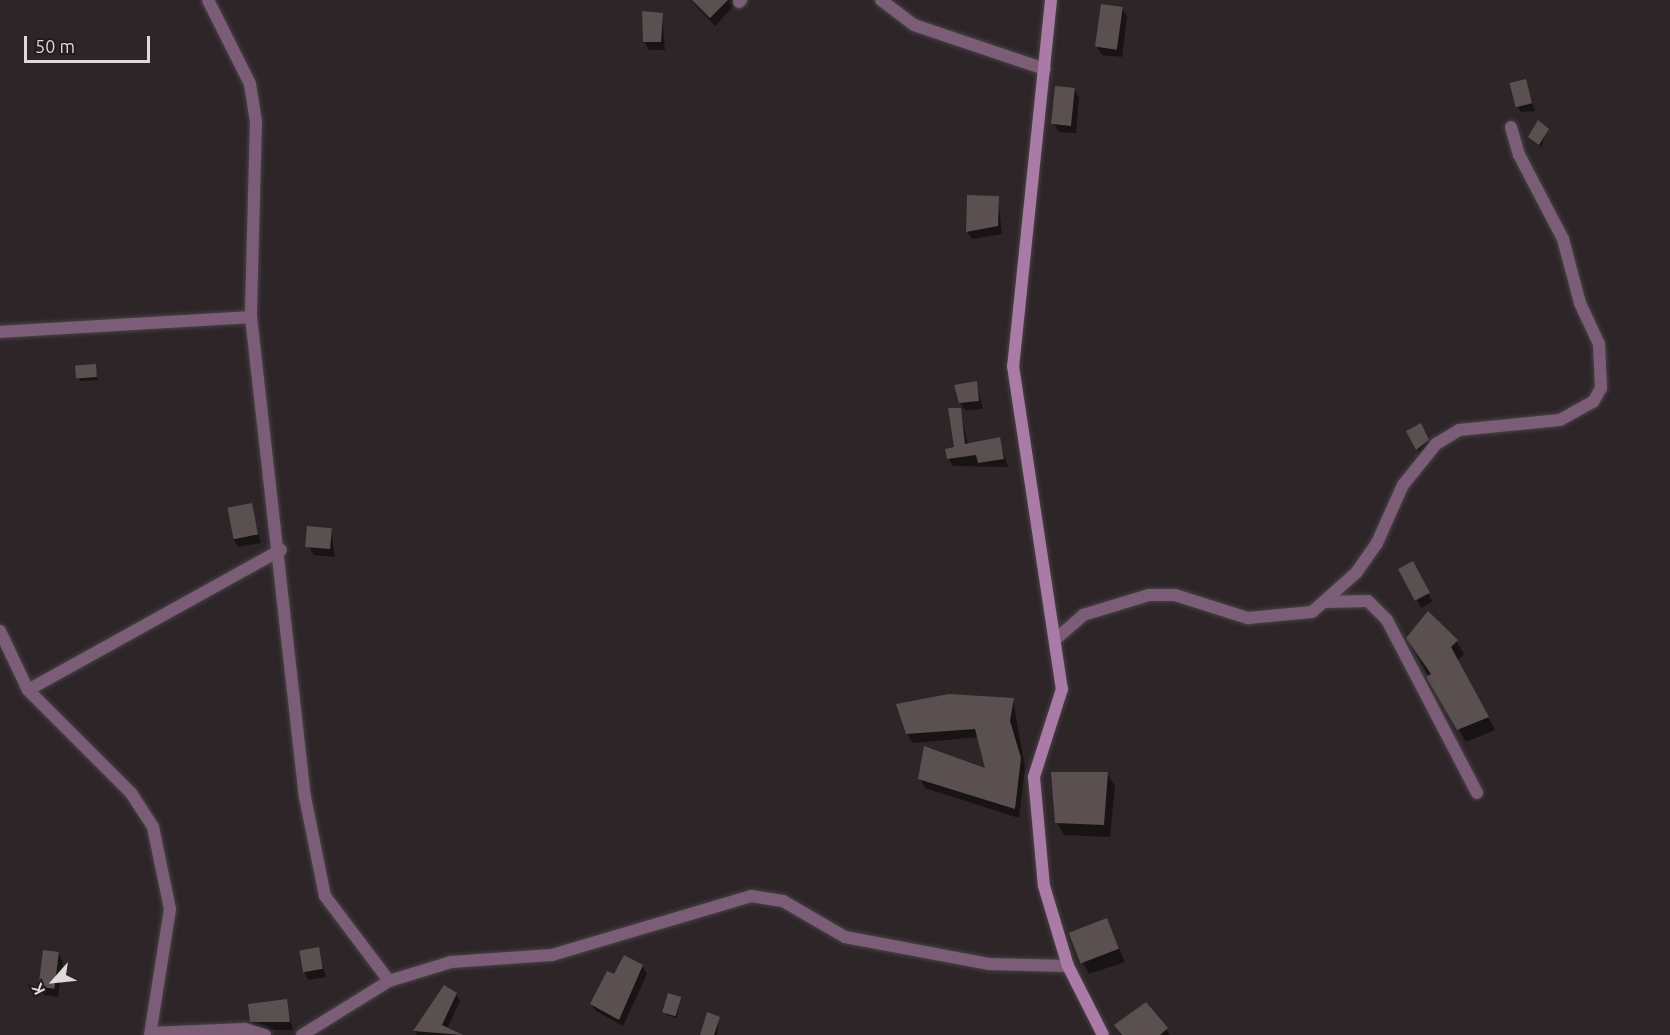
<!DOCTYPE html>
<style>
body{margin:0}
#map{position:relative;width:1670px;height:1035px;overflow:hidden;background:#2d2528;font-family:Ubuntu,sans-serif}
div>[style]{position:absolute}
.shadow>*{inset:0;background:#0007;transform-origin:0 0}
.building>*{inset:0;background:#5b5050;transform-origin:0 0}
.roads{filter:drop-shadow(0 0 2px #494245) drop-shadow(0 0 2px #494245)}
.street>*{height:12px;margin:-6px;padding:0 6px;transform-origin:6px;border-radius:6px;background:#7b5d78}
.secondary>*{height:12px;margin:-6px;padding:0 6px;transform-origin:6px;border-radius:6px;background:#aa7ba7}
span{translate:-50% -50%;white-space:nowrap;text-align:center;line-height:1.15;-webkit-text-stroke:4.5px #231b1e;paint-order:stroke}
.north{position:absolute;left:24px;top:951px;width:60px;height:60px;-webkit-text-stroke:4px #231b1e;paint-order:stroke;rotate:243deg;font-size:16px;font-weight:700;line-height:24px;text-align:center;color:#dfd9db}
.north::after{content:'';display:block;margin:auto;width:21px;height:27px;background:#dfd9db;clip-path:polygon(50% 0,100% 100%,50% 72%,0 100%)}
.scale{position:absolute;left:24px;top:36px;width:126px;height:27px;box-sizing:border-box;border:3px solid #dfd9db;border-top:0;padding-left:8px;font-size:18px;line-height:21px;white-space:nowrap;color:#dfd9db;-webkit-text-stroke:4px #231b1e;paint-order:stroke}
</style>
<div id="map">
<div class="shadow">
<div style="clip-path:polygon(691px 0,732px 0,735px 5px,715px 26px)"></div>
<div style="clip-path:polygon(1122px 8px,1127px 17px,1122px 57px,1102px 55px,1097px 47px)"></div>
<div style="clip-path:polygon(662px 14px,665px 50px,649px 50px,644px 42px)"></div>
<div style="clip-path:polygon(1525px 81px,1535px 111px,1521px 112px,1516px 104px)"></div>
<div style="clip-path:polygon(1074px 89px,1079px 98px,1076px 133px,1059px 132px,1054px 124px)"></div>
<div style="clip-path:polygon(1547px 130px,1541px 147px,1530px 137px)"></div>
<div style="clip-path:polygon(998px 198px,1002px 234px,972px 239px,967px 231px)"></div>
<div style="clip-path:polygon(95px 366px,98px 380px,80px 381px,78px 378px)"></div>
<div style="clip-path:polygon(976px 382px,983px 409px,965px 410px,960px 402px)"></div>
<div style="clip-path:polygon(960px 409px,968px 445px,999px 438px,1008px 467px,953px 466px,948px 458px,956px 448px)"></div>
<div style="clip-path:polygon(1408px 432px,1425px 433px,1432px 449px,1422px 457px)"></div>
<div style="clip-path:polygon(251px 505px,261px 543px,238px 547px,233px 538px)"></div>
<div style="clip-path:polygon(331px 529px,335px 557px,314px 555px,309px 547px)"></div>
<div style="left:1412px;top:563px;width:44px;height:13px;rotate:62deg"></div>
<div style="clip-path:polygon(1407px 638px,1456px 641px,1464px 654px,1457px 661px,1495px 730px,1466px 742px)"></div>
<div style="clip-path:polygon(1013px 700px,1025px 768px,1019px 818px,925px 788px,920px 779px,987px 770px,979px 737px,913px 743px,907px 734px)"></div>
<div style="clip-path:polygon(1107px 773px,1115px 786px,1110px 837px,1064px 835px,1056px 822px)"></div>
<div style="clip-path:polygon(1106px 920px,1125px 962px,1089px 974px,1082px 961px)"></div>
<div style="clip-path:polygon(318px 948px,326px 977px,309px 980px,304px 972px)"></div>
<div style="clip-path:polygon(58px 953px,63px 962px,58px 997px,44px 995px,39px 987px)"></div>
<div style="clip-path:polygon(642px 966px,647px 974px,623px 1026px,596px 1011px,591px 1004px,614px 976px)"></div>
<div style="clip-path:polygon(456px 994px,460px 1001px,447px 1029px,459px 1035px,417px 1035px,414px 1031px)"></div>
<div style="clip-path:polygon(680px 998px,677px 1018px,667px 1015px,665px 1011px)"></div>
<div style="clip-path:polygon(286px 1001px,293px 1030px,256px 1030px,251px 1021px)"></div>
<div style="clip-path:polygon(1146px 1004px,1170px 1035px,1121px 1035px,1116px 1026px)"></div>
<div style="clip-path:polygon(719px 1018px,717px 1035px,703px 1035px)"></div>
</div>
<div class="building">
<div style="clip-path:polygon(692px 0,728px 0,710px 18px)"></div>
<div style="left:1101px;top:4px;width:22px;height:43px;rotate:8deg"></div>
<div style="clip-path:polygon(642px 11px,663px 13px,661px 42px,643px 42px)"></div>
<div style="left:1526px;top:79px;width:25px;height:17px;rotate:76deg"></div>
<div style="left:1055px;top:86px;width:20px;height:38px;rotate:6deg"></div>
<div style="clip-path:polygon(1538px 120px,1549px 129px,1539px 145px,1528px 137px)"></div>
<div style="clip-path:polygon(967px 195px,999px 196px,998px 226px,966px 232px)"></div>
<div style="left:96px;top:364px;width:13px;height:21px;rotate:86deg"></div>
<div style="clip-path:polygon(977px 381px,979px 401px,959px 403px,954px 385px)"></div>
<div style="clip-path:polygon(948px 408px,961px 408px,965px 444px,1000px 437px,1004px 459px,978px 463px,976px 455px,947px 459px,945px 449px,954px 447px)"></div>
<div style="clip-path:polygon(1421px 423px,1429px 440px,1416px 450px,1406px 431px)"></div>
<div style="left:252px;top:503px;width:32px;height:25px;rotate:79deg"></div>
<div style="left:307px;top:526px;width:25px;height:21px;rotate:5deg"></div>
<div style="left:1413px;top:561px;width:36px;height:17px;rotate:62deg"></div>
<div style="clip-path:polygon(1428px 611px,1458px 640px,1451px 647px,1489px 717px,1457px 730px,1426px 677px,1431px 674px,1406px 638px)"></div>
<div style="clip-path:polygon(949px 694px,1014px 698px,1010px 721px,1021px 758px,1015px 809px,918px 779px,924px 746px,985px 768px,975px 729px,906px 734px,896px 704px)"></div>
<div style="clip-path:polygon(1051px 772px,1108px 772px,1104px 825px,1055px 823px)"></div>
<div style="left:1107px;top:918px;width:33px;height:41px;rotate:69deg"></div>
<div style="left:319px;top:947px;width:22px;height:20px;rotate:80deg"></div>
<div style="left:43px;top:950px;width:16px;height:37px;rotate:7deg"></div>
<div style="clip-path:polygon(624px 955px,643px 965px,619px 1020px,590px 1004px,607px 971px,614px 974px)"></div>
<div style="clip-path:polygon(444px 985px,457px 993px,442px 1025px,463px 1035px,413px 1031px)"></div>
<div style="left:668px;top:993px;width:14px;height:20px;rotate:17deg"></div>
<div style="clip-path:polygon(287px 999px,290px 1022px,250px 1022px,248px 1004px)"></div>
<div style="clip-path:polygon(1146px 1002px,1168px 1028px,1160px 1035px,1122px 1035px,1114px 1025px)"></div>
<div style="clip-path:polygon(707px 1012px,720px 1017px,714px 1035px,700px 1035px)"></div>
</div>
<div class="roads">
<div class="street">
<div style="left:208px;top:0;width:94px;rotate:63.4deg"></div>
<div style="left:250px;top:84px;width:36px;rotate:81deg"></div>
<div style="left:256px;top:120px;width:197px;rotate:91.5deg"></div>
<div style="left:251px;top:317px;width:483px;rotate:83.6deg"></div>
<div style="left:305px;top:797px;width:101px;rotate:78.6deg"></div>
<div style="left:325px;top:896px;width:106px;rotate:53deg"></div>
<div style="left:881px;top:0;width:41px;rotate:37.1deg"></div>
<div style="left:914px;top:25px;width:138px;rotate:18.6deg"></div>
<div style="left:739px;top:2px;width:3px;rotate:-45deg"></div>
<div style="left:0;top:332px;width:251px;rotate:-3.4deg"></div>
<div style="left:1325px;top:602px;width:43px;rotate:-1.3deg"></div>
<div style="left:1368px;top:601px;width:27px;rotate:45deg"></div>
<div style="left:1387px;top:620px;width:195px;rotate:62.5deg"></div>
<div style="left:0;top:631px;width:65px;rotate:64.6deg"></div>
<div style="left:28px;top:690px;width:146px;rotate:45deg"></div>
<div style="left:131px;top:793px;width:40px;rotate:57.1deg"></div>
<div style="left:153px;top:827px;width:84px;rotate:78.3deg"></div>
<div style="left:170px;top:909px;width:128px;rotate:99deg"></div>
<div style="left:1057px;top:638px;width:35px;rotate:-41deg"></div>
<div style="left:1083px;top:615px;width:69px;rotate:-16.9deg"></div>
<div style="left:1149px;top:595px;width:26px"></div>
<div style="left:1175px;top:595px;width:77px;rotate:17.5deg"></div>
<div style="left:1248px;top:618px;width:64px;rotate:-5.4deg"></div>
<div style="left:1312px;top:612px;width:59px;rotate:-41.6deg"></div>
<div style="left:1356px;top:573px;width:37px;rotate:-55deg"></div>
<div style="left:1377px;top:543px;width:64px;rotate:-65.9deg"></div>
<div style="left:1403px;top:485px;width:53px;rotate:-51.2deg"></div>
<div style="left:1436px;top:444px;width:27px;rotate:-31deg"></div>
<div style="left:1459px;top:430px;width:101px;rotate:-5.7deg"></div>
<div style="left:1560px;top:420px;width:38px;rotate:-29deg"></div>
<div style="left:1593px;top:402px;width:16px;rotate:-60deg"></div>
<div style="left:1601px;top:388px;width:44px;rotate:-92.6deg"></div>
<div style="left:1599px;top:344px;width:45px;rotate:-114.9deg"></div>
<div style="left:1580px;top:303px;width:66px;rotate:-104.9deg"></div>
<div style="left:1563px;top:239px;width:95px;rotate:-117.6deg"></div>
<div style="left:1519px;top:155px;width:29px;rotate:-106deg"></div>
<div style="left:28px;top:690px;width:289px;rotate:-29deg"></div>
<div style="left:151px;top:1033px;width:94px;rotate:-2.4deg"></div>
<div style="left:245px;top:1029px;width:21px;rotate:17deg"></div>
<div style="left:302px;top:1035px;width:102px;rotate:-31.8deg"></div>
<div style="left:389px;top:981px;width:65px;rotate:-17deg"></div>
<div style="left:451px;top:962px;width:101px;rotate:-4deg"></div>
<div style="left:552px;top:955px;width:208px;rotate:-16.5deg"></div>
<div style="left:751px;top:896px;width:32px;rotate:9deg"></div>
<div style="left:783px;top:901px;width:72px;rotate:30.1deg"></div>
<div style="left:845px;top:937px;width:147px;rotate:10.6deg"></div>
<div style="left:989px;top:964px;width:79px;rotate:1.5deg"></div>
</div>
<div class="secondary">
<div style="left:1051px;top:0;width:368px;rotate:95.9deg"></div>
<div style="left:1013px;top:366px;width:327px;rotate:81.4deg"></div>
<div style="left:1062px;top:689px;width:92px;rotate:107.7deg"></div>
<div style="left:1034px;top:777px;width:109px;rotate:84.8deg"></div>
<div style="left:1044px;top:886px;width:84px;rotate:73.3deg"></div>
<div style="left:1068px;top:966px;width:77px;rotate:63.1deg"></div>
</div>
</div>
<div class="north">K</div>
<div class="scale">50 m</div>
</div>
